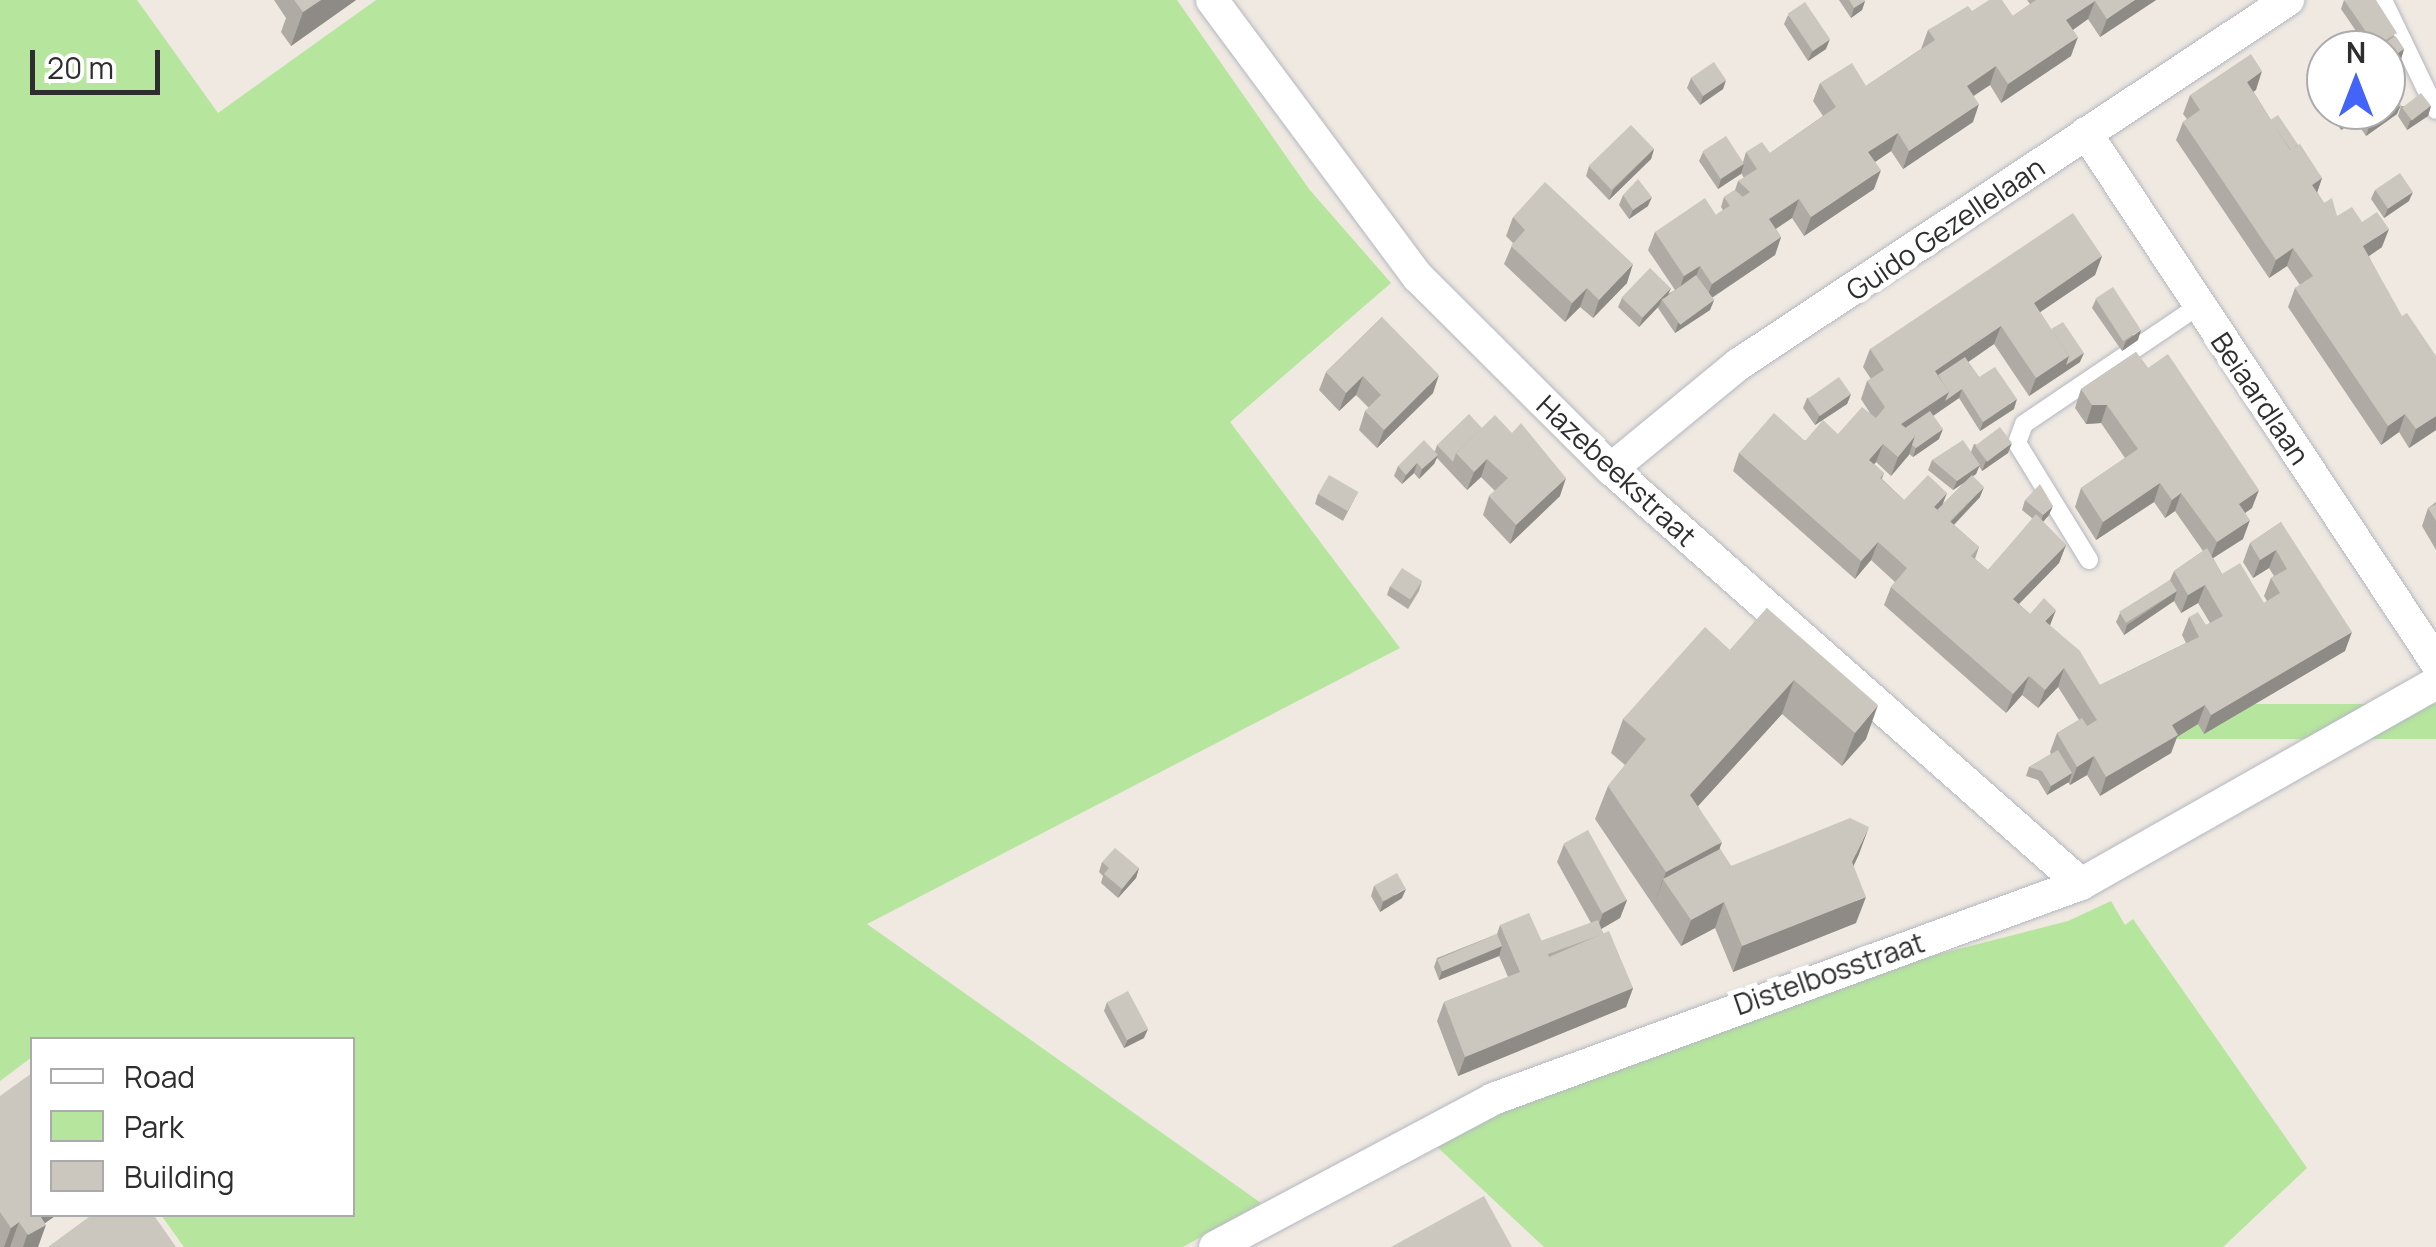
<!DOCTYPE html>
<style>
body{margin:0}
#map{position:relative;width:2436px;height:1247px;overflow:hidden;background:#efe9e1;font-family:Manrope,sans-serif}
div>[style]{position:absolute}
.green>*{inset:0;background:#b6e59e;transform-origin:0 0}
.roads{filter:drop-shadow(0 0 2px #b4b7c1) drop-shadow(0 0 2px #b4b7c1)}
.service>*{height:18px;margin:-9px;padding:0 9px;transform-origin:9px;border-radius:9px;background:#fff}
.minor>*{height:32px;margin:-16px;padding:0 16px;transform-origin:16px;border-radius:16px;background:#fff}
.wall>*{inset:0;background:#afaba4}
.shaded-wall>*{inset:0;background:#8e8b86}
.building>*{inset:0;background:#cbc7bf;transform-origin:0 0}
span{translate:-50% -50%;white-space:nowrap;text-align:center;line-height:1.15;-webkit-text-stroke:10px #fff;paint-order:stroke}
.street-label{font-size:28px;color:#2e2e2e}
.legend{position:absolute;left:30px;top:1037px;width:325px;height:180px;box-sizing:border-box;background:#fff;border:2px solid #ababab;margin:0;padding:12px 18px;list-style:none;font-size:30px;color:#2e2e2e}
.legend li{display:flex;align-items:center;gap:20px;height:50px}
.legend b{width:50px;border:2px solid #ababab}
.north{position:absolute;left:2306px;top:30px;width:100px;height:100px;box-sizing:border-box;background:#fff;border:2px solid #ababab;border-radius:50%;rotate:0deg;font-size:28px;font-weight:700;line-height:40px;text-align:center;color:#2e2e2e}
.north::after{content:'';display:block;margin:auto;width:35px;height:45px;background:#4264fb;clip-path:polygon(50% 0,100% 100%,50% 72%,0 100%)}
.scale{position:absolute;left:30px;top:50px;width:130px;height:45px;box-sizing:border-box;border:5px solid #2e2e2e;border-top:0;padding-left:12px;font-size:30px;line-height:35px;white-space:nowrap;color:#2e2e2e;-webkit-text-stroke:8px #fff;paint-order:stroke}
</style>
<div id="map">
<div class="green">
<div style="clip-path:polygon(0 0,137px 0,218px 113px,376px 0,1177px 0,1309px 189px,1391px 283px,1230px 422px,1400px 648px,867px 924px,1261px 1203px,1183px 1247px,184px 1247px,161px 1215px,352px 1214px,352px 1040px,32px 1040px,32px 1057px,0 1081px)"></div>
<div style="left:2436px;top:704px;width:35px;height:347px;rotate:90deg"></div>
<div style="clip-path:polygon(2111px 901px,2125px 925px,2133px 919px,2307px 1168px,2223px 1247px,1544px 1247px,1433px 1143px,1562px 1083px,1830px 982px,2068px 921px)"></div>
</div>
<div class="roads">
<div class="service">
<div style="left:2383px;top:0;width:122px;rotate:64.3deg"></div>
<div style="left:2089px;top:560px;width:137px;rotate:-121.6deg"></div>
<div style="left:2017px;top:443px;width:20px;rotate:-70deg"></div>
<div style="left:2024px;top:424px;width:212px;rotate:-34.1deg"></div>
</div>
<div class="minor">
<div style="left:1212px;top:0;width:345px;rotate:53.4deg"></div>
<div style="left:1418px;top:277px;width:272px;rotate:44.9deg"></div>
<div style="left:1611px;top:469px;width:627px;rotate:41.44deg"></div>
<div style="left:2086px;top:133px;width:634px;rotate:56.51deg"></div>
<div style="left:1611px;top:469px;width:166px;rotate:-39.4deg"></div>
<div style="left:1739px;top:364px;width:659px;rotate:-33.55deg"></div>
<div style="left:1215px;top:1247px;width:315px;rotate:-28deg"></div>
<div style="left:1493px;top:1099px;width:626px;rotate:-20.08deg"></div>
<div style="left:2081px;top:884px;width:408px;rotate:-29.5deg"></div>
</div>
</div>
<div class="wall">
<div style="clip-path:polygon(274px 0,356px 0,291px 46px,281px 32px,286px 18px)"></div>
<div style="clip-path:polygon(1839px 0,1864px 0,1865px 1px,1862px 10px,1851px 18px)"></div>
<div style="clip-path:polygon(2027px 0,2156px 0,2100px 37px,2088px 19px,2073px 30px,2071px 56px,2001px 103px,1990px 85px,1974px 96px,1973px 122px,1903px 169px,1891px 151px,1875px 162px,1874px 189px,1804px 236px,1792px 218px,1776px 229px,1781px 237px,1775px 255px,1712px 298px,1714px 300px,1710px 310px,1675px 333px,1658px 308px,1659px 306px,1639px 327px,1618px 307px,1622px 298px,1671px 288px,1668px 294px,1675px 290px,1648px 250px,1655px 232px,1716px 215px,1723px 210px,1721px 207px,1724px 197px,1735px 190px,1738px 181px,1744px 178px,1741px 173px,1718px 189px,1699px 161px,1703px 152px,1743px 162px,1746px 152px,1770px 153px,1823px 116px,1813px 101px,1820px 83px,1866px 86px,1921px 49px,1928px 30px,1972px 11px,2013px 16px,2030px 4px)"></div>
<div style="clip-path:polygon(2344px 0,2396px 37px,2404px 49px,2401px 59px,2386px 69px,2386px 50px,2369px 50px,2341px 9px)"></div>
<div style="clip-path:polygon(1788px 15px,1826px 49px,1808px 61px,1784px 24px)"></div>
<div style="clip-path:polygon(1691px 78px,1726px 80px,1723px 89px,1700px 105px,1687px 88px)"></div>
<div style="clip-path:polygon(2256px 90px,2253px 91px,2271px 120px,2298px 145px,2322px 178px,2317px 192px,2324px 203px,2337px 216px,2362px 222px,2382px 247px,2369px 256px,2436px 430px,2409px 448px,2399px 432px,2381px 445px,2288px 307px,2295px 288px,2300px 285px,2287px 266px,2269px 278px,2176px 140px,2183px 122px,2187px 119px,2183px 114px,2190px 95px)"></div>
<div style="clip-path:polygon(2401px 106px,2431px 106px,2428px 116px,2407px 130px,2398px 116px)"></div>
<div style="clip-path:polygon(2339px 110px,2397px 114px,2366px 136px,2355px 120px,2341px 130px,2334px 120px)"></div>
<div style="clip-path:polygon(1654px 149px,1651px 159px,1609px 200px,1586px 176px,1589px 166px)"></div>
<div style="clip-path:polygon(2375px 190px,2409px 201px,2384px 218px,2371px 199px)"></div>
<div style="clip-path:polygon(1623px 195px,1648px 206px,1629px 219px,1619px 205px)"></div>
<div style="clip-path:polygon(1513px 217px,1627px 283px,1593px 318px,1580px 307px,1565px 322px,1504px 264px,1513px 243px,1506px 236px)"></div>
<div style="clip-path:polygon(2102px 256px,2095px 275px,2040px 312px,2051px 329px,2080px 362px,2029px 396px,1994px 344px,1968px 362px,1979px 377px,2014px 409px,1980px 431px,1959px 398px,1933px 416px,1939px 439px,1913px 457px,1909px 454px,1891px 476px,1876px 462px,1874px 464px,1884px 473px,1882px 479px,1904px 500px,1943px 504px,1964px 483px,1953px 490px,1928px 470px,1932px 460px,1971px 452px,1974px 444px,2008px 453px,1982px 471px,1979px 466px,1976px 474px,1973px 476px,1980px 497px,1954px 525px,1979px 547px,1975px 559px,1988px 570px,2033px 519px,2022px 510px,2025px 500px,2049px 515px,2043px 522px,2066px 545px,2059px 563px,2019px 604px,2030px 614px,2050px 626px,2100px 685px,2186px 643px,2182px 635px,2189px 617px,2206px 625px,2210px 623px,2198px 603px,2181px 613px,2174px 601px,2124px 635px,2116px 622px,2120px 613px,2170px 580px,2174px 571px,2203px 551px,2175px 511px,2165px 518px,2154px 502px,2096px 540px,2075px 507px,2081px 488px,2125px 458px,2101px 423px,2086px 424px,2075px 408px,2081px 389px,2136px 352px,2252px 508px,2245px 513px,2243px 539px,2213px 558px,2222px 574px,2264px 603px,2267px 601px,2264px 596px,2271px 578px,2274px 576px,2269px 568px,2253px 578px,2243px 562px,2250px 543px,2281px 522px,2345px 651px,2204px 734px,2198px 724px,2177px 737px,2171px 753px,2100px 796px,2087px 775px,2070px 785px,2068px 782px,2047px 795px,2038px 780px,2026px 776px,2029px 767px,2051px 754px,2050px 752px,2057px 733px,2079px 720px,2058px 687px,2038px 708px,2022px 695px,2006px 713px,1884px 605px,1891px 587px,1895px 582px,1871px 560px,1855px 579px,1733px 471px,1739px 453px,1838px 434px,1870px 413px,1861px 399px,1867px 381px,1871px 379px,1863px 367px,1870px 349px)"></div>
<div style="clip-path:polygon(2096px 299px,2138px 340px,2122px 351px,2092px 308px)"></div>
<div style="clip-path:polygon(1382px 317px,1433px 393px,1377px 448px,1359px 430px,1365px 411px,1369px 408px,1356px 395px,1339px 411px,1319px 390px,1326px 372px)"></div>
<div style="clip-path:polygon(1851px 394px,1847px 404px,1815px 425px,1803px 408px,1807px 398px)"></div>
<div style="clip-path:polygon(1482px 428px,1560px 496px,1510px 544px,1483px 515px,1489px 496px,1495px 491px,1481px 477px,1467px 490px,1437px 458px,1434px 464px,1419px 479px,1414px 473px,1402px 484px,1394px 476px,1398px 466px,1435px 451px,1437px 445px)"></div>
<div style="clip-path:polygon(1358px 492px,1343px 521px,1315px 504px,1318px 494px)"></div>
<div style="clip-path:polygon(2436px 502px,2436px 550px,2422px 526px,2428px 508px)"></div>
<div style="clip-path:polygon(1422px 581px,1419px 591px,1408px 609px,1387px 595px,1390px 586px)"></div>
<div style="clip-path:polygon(1767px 608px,1866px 739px,1842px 766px,1782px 714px,1698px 806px,1720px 849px,1731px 866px,1859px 854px,1854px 865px,1856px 923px,1733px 972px,1715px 928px,1681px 946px,1595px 819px,1608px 786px,1625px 765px,1611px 753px,1623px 719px,1730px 650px)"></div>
<div style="clip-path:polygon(1564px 844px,1627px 900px,1620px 918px,1601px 929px,1633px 988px,1626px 1007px,1458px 1076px,1437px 1021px,1444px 1002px,1508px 977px,1499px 956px,1439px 980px,1434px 967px,1437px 958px,1497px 934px,1500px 925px,1543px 943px,1591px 923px,1557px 862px)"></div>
<div style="clip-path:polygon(1102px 862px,1139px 868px,1136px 878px,1118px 898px,1101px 883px,1103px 876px,1099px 872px)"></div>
<div style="clip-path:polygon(1374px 886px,1402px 898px,1380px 912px,1371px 896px)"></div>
<div style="clip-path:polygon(1107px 1002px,1144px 1038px,1124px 1048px,1104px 1011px)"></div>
<div style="clip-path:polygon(0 1096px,32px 1214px,58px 1214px,45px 1223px,38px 1247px,0 1247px)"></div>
</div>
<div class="shaded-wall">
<div style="clip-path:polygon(321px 0,356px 0,291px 46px,303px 12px)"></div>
<div style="clip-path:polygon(2135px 0,2156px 0,2100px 37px,2107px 19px)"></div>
<div style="clip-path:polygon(1865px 1px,1862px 10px,1851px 18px,1854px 8px)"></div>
<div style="clip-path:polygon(2095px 1px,2088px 19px,2060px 39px,2066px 20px)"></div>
<div style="clip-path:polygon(2078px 37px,2071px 56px,2001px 103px,2008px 84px)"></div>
<div style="clip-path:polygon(1830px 39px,1826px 49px,1808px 61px,1812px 52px)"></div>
<div style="clip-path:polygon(2404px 49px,2401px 59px,2386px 69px,2386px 61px)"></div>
<div style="clip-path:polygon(1996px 66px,1990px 85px,1960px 104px,1967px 86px)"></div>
<div style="clip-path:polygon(2262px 71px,2256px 90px,2241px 100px,2247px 82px)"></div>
<div style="clip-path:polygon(1726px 80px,1723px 89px,1700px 105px,1703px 96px)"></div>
<div style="clip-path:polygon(1979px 104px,1973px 122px,1903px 169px,1909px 151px)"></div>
<div style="clip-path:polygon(2401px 105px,2397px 114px,2366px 136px,2369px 127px)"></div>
<div style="clip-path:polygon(2431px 106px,2428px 116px,2407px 130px,2410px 121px)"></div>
<div style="clip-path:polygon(2359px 111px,2355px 120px,2341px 130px,2344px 121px)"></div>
<div style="clip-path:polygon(1898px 133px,1891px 151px,1862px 171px,1868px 152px)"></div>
<div style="clip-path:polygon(1654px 149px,1651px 159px,1609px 200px,1613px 190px)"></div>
<div style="clip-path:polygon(1744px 164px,1741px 174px,1718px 189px,1721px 179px)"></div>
<div style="clip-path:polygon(1881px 170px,1874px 189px,1804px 236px,1811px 217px)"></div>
<div style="clip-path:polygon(2322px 178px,2316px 196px,2312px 185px)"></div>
<div style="clip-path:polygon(2413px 192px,2409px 201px,2384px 218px,2388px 208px)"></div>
<div style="clip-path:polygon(1652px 197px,1648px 206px,1629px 219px,1633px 210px)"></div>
<div style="clip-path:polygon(1799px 199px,1792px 218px,1763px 237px,1769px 219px)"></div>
<div style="clip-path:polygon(2389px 229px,2382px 247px,2356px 265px,2363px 246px)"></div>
<div style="clip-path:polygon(1781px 237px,1775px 255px,1705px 302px,1712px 284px)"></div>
<div style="clip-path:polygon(2293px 248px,2287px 266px,2269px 278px,2276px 260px)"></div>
<div style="clip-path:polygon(2102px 256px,2095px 275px,2027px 321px,2034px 303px)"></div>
<div style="clip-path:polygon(1633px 264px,1627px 283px,1593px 318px,1599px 300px)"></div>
<div style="clip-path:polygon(1700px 266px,1693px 284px,1678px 294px,1684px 276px)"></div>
<div style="clip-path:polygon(1587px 288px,1580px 307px,1565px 322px,1572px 303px)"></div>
<div style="clip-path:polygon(1671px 288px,1667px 297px,1662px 299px,1659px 306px,1639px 327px,1643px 317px)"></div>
<div style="clip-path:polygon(1714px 300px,1710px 310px,1675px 333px,1678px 323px)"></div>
<div style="clip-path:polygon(2001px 326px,1994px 344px,1935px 385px,1935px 371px)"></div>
<div style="clip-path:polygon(2141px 330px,2138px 340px,2122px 351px,2126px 341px)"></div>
<div style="clip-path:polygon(2084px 353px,2080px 362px,2029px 396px,2036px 378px,2069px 356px)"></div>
<div style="clip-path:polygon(1439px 375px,1433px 393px,1377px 448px,1384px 430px)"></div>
<div style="clip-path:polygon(1363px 376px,1356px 395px,1339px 411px,1346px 393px)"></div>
<div style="clip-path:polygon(1962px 389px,1959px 398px,1902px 437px,1901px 424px,1949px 392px)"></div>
<div style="clip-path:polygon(1851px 394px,1847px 404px,1815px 425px,1819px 416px)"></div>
<div style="clip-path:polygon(2017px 399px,2014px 409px,1980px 431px,1983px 422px)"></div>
<div style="clip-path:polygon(2092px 405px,2107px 405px,2101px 423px,2086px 424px)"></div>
<div style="clip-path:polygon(2405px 414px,2399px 432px,2381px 445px,2388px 426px)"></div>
<div style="clip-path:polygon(2436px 416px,2436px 430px,2409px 448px,2416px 429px)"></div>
<div style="clip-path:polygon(1943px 429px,1939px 439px,1913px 457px,1916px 448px)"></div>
<div style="clip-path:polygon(1915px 436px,1909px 455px,1891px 476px,1898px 457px)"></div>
<div style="clip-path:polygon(2012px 443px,2008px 453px,1982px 471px,1986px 461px)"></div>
<div style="clip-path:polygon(1883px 444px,1876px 462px,1862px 478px,1869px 460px)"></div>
<div style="clip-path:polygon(1438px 455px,1434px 464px,1419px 479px,1422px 469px)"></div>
<div style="clip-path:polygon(1487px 459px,1481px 477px,1467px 490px,1474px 472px)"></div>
<div style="clip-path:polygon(1417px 463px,1414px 473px,1402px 484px,1406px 475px)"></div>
<div style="clip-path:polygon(1980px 465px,1976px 474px,1953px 490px,1957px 481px)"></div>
<div style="clip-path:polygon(1566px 478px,1560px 496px,1510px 544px,1516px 525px)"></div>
<div style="clip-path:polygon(2160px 483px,2154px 502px,2096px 540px,2103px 522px)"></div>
<div style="clip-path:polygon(1984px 487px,1980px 497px,1941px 538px,1945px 528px)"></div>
<div style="clip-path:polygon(2259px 490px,2252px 508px,2232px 522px,2239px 504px)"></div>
<div style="clip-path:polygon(1947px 493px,1940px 511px,1934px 507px)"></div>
<div style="clip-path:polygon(2181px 493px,2175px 511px,2165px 518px,2172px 500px)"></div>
<div style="clip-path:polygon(2053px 506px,2049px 515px,2040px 525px,2043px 515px)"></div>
<div style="clip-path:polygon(2250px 520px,2243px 539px,2210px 560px,2217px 542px)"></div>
<div style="clip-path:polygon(1878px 542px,1871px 560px,1855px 579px,1861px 561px)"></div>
<div style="clip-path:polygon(2066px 545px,2059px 563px,2006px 617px,2013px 599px)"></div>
<div style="clip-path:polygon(2276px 550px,2269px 568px,2253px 578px,2260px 560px)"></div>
<div style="clip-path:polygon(2205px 585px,2198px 603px,2181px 613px,2188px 595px)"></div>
<div style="clip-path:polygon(2177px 591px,2174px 601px,2124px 635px,2127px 625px)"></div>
<div style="clip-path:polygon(2056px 610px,2049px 628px,2045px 621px)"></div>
<div style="clip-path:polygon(2352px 632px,2345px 651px,2204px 734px,2211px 715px)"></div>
<div style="clip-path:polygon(2064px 668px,2058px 687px,2038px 708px,2045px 690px)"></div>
<div style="clip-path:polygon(2029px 676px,2022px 695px,2006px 713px,2013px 694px)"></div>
<div style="clip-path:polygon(1794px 680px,1782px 714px,1678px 828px,1690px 795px)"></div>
<div style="clip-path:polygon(1878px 705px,1866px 739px,1842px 766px,1855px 733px)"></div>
<div style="clip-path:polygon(2205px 705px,2198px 724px,2177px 737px,2171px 753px,2100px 796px,2106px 777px,2172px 725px)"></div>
<div style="clip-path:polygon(2094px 756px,2087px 775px,2070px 785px,2077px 767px)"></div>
<div style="clip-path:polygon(2072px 773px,2069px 782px,2047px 795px,2051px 786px)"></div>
<div style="clip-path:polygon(1869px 827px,1859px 854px,1843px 888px,1852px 862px)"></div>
<div style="clip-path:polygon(1722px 842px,1710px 875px,1663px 879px,1654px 905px,1666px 872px)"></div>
<div style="clip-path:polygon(1139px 868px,1136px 878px,1118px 898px,1122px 889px)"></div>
<div style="clip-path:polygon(1406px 889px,1402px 898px,1380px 912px,1383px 902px)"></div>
<div style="clip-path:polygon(1866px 897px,1856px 923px,1733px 972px,1742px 946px)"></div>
<div style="clip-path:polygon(1627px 900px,1620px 918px,1596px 932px,1603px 913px)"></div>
<div style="clip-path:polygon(1724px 902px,1715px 928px,1681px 946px,1691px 920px)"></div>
<div style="clip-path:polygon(1502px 946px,1499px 956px,1439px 980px,1442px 971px)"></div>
<div style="clip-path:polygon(1633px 988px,1626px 1007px,1458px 1076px,1465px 1057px)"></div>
<div style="clip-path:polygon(1148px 1029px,1144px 1038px,1124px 1048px,1128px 1039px)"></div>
<div style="clip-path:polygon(34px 1214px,58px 1214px,32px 1232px,46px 1225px,38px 1247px,23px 1247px)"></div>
<div style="clip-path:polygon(19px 1222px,10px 1247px,4px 1247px,11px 1228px)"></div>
</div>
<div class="building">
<div style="clip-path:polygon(294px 0,321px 0,303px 12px)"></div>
<div style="clip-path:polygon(1849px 0,1864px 0,1865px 1px,1854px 8px)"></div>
<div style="clip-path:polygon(1989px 0,2002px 0,2013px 16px,2036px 0,2135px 0,2107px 19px,2095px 1px,2066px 20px,2078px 37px,2008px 84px,1996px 66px,1967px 86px,1979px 104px,1909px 151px,1898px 133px,1868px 152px,1881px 170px,1811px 217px,1799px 199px,1769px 219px,1781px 237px,1712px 284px,1700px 266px,1684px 276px,1655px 232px,1705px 198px,1716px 215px,1750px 192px,1738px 181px,1757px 169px,1746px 152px,1762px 142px,1770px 153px,1836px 107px,1820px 83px,1852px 63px,1866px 86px,1935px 40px,1928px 30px,1968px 6px,1972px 11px)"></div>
<div style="clip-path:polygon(2344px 0,2376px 0,2397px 33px,2376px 46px)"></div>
<div style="left:1805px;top:2px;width:45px;height:21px;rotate:56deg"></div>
<div style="clip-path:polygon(2395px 36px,2404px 49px,2386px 61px,2386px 50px,2375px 50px)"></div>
<div style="clip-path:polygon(2251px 54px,2262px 71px,2247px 82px,2290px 150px,2300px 144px,2322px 178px,2312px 185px,2324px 203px,2332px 198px,2337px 216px,2352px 207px,2362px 222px,2377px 212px,2389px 229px,2363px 246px,2402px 316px,2407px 313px,2436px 356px,2436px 416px,2416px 429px,2405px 414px,2388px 426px,2295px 288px,2313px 276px,2293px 248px,2276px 260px,2183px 122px,2200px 110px,2190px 95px)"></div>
<div style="left:1714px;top:62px;width:22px;height:28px;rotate:56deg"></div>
<div style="clip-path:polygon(2386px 83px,2401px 105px,2369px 127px,2359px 111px,2344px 121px,2338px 111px,2339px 110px,2386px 110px)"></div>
<div style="left:2421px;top:93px;width:16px;height:24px;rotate:52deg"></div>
<div style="left:2278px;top:115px;width:36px;height:9px;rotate:56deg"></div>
<div style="left:1631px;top:125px;width:33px;height:59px;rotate:46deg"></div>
<div style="left:1726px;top:136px;width:33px;height:28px;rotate:57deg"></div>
<div style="left:2400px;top:173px;width:23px;height:30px;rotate:56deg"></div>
<div style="clip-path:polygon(1638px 179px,1652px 197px,1633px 210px,1623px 195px)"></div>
<div style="clip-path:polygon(1545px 182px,1633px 264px,1599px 300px,1587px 288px,1572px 303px,1511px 246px,1525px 230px,1513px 217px)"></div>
<div style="clip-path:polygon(1735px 190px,1743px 197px,1730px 206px,1724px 197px)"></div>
<div style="clip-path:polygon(2073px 213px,2102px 256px,2034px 303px,2069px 356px,2036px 378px,2001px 326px,1935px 371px,1949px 392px,1901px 424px,1915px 436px,1898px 457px,1883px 444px,1869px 460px,1884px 473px,1880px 478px,1904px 500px,1928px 475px,1947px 493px,1934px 507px,1979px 547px,1971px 556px,1988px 570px,2036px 514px,2066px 545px,2013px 599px,2030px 614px,2044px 598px,2056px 610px,2045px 621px,2080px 651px,2100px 685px,2199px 637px,2189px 617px,2198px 612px,2206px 625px,2223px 616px,2205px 585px,2188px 595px,2174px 571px,2207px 548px,2222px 574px,2240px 563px,2264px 603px,2280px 593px,2271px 578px,2287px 569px,2276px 550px,2260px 560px,2250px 543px,2281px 522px,2352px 632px,2211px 715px,2205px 705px,2172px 725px,2178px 735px,2106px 777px,2094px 756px,2077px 767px,2057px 733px,2082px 718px,2087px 726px,2097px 720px,2064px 668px,2045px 690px,2029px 676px,2013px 694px,1891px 587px,1907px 568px,1878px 542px,1861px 561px,1739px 453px,1774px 413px,1805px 441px,1823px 420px,1838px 434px,1862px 407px,1876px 418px,1885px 407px,1867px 381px,1884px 370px,1870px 349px)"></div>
<div style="left:1650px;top:268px;width:29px;height:41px;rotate:44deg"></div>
<div style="left:1696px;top:275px;width:31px;height:42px;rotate:54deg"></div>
<div style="left:2113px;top:287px;width:51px;height:21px;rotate:57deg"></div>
<div style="clip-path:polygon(1382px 317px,1439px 375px,1384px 430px,1365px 411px,1381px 395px,1363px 376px,1346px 393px,1326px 372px)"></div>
<div style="clip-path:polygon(2063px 322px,2084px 353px,2066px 365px,2069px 356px,2051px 329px)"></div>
<div style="clip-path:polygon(2136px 352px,2148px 368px,2168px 354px,2259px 490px,2239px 504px,2250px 520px,2217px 542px,2181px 493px,2172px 500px,2160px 483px,2103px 522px,2081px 488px,2138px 449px,2107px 405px,2092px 405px,2081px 389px)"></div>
<div style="clip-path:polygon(1965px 357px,1979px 377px,1995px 367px,2017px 399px,1983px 422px,1962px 389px,1945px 401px,1949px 392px,1938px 375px)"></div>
<div style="left:1839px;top:377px;width:21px;height:38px;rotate:55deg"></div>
<div style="clip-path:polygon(1930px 411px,1943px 429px,1916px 448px,1912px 445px,1915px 436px,1905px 428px)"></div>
<div style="clip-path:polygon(1469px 414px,1482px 428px,1456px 453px,1453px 462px,1437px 445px)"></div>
<div style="clip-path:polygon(1495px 415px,1512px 433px,1521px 423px,1566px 478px,1516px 525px,1489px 496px,1508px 478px,1487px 459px,1474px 472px,1456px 453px)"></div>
<div style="left:2000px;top:427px;width:20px;height:31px;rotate:53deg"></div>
<div style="clip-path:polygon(1424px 440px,1438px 455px,1422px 469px,1417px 463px,1406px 475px,1398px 466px)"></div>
<div style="clip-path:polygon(1963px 440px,1980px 465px,1957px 481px,1932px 460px)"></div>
<div style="left:1329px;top:475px;width:34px;height:22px;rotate:30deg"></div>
<div style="left:1972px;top:475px;width:17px;height:49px;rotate:45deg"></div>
<div style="clip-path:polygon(2040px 484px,2053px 506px,2043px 515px,2025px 500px)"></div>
<div style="clip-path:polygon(2436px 504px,2436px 521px,2428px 508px)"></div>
<div style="left:1402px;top:568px;width:24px;height:22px;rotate:33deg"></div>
<div style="left:2170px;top:580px;width:13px;height:60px;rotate:58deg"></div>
<div style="clip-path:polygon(1767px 608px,1878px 705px,1855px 733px,1794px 680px,1690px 795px,1722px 842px,1666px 872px,1608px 786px,1646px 739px,1623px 719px,1705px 627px,1730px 650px)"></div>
<div style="clip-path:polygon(2058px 750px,2072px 773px,2051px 786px,2042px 771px,2029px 767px)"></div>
<div style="clip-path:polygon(1850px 818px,1869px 827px,1852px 862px,1866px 897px,1742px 946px,1724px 902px,1691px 920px,1663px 879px,1720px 849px,1731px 866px)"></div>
<div style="left:1588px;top:830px;width:80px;height:28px;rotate:61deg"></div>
<div style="clip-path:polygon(1115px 848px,1139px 868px,1122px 889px,1104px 874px,1109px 868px,1102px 862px)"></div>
<div style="left:1397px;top:873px;width:18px;height:26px;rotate:61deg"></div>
<div style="clip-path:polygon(1529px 913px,1549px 957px,1609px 931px,1633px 988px,1465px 1057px,1444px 1002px,1520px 972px,1500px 925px)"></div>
<div style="left:1598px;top:920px;width:15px;height:60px;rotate:70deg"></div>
<div style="left:1497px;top:934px;width:13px;height:65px;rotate:67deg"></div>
<div style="left:1128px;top:991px;width:43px;height:24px;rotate:62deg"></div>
<div style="clip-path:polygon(32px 1073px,32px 1214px,39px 1214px,46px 1225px,28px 1235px,19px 1222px,11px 1228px,0 1212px,0 1096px)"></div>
<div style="clip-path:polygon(1484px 1196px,1512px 1247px,1391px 1247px)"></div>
<div style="clip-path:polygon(93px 1214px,153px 1214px,176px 1247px,48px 1247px)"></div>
</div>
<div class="street-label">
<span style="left:1945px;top:228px;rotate:-34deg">Guido Gezellelaan</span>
<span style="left:2261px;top:398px;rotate:56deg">Beiaardlaan</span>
<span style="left:1617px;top:470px;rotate:43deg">Hazebeekstraat</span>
<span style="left:1829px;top:973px;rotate:-19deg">Distelbosstraat</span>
</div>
<ul class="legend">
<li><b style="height:12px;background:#fff"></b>Road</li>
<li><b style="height:28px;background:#b6e59e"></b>Park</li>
<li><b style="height:28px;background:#cbc7bf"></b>Building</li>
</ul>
<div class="north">N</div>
<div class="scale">20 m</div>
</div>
